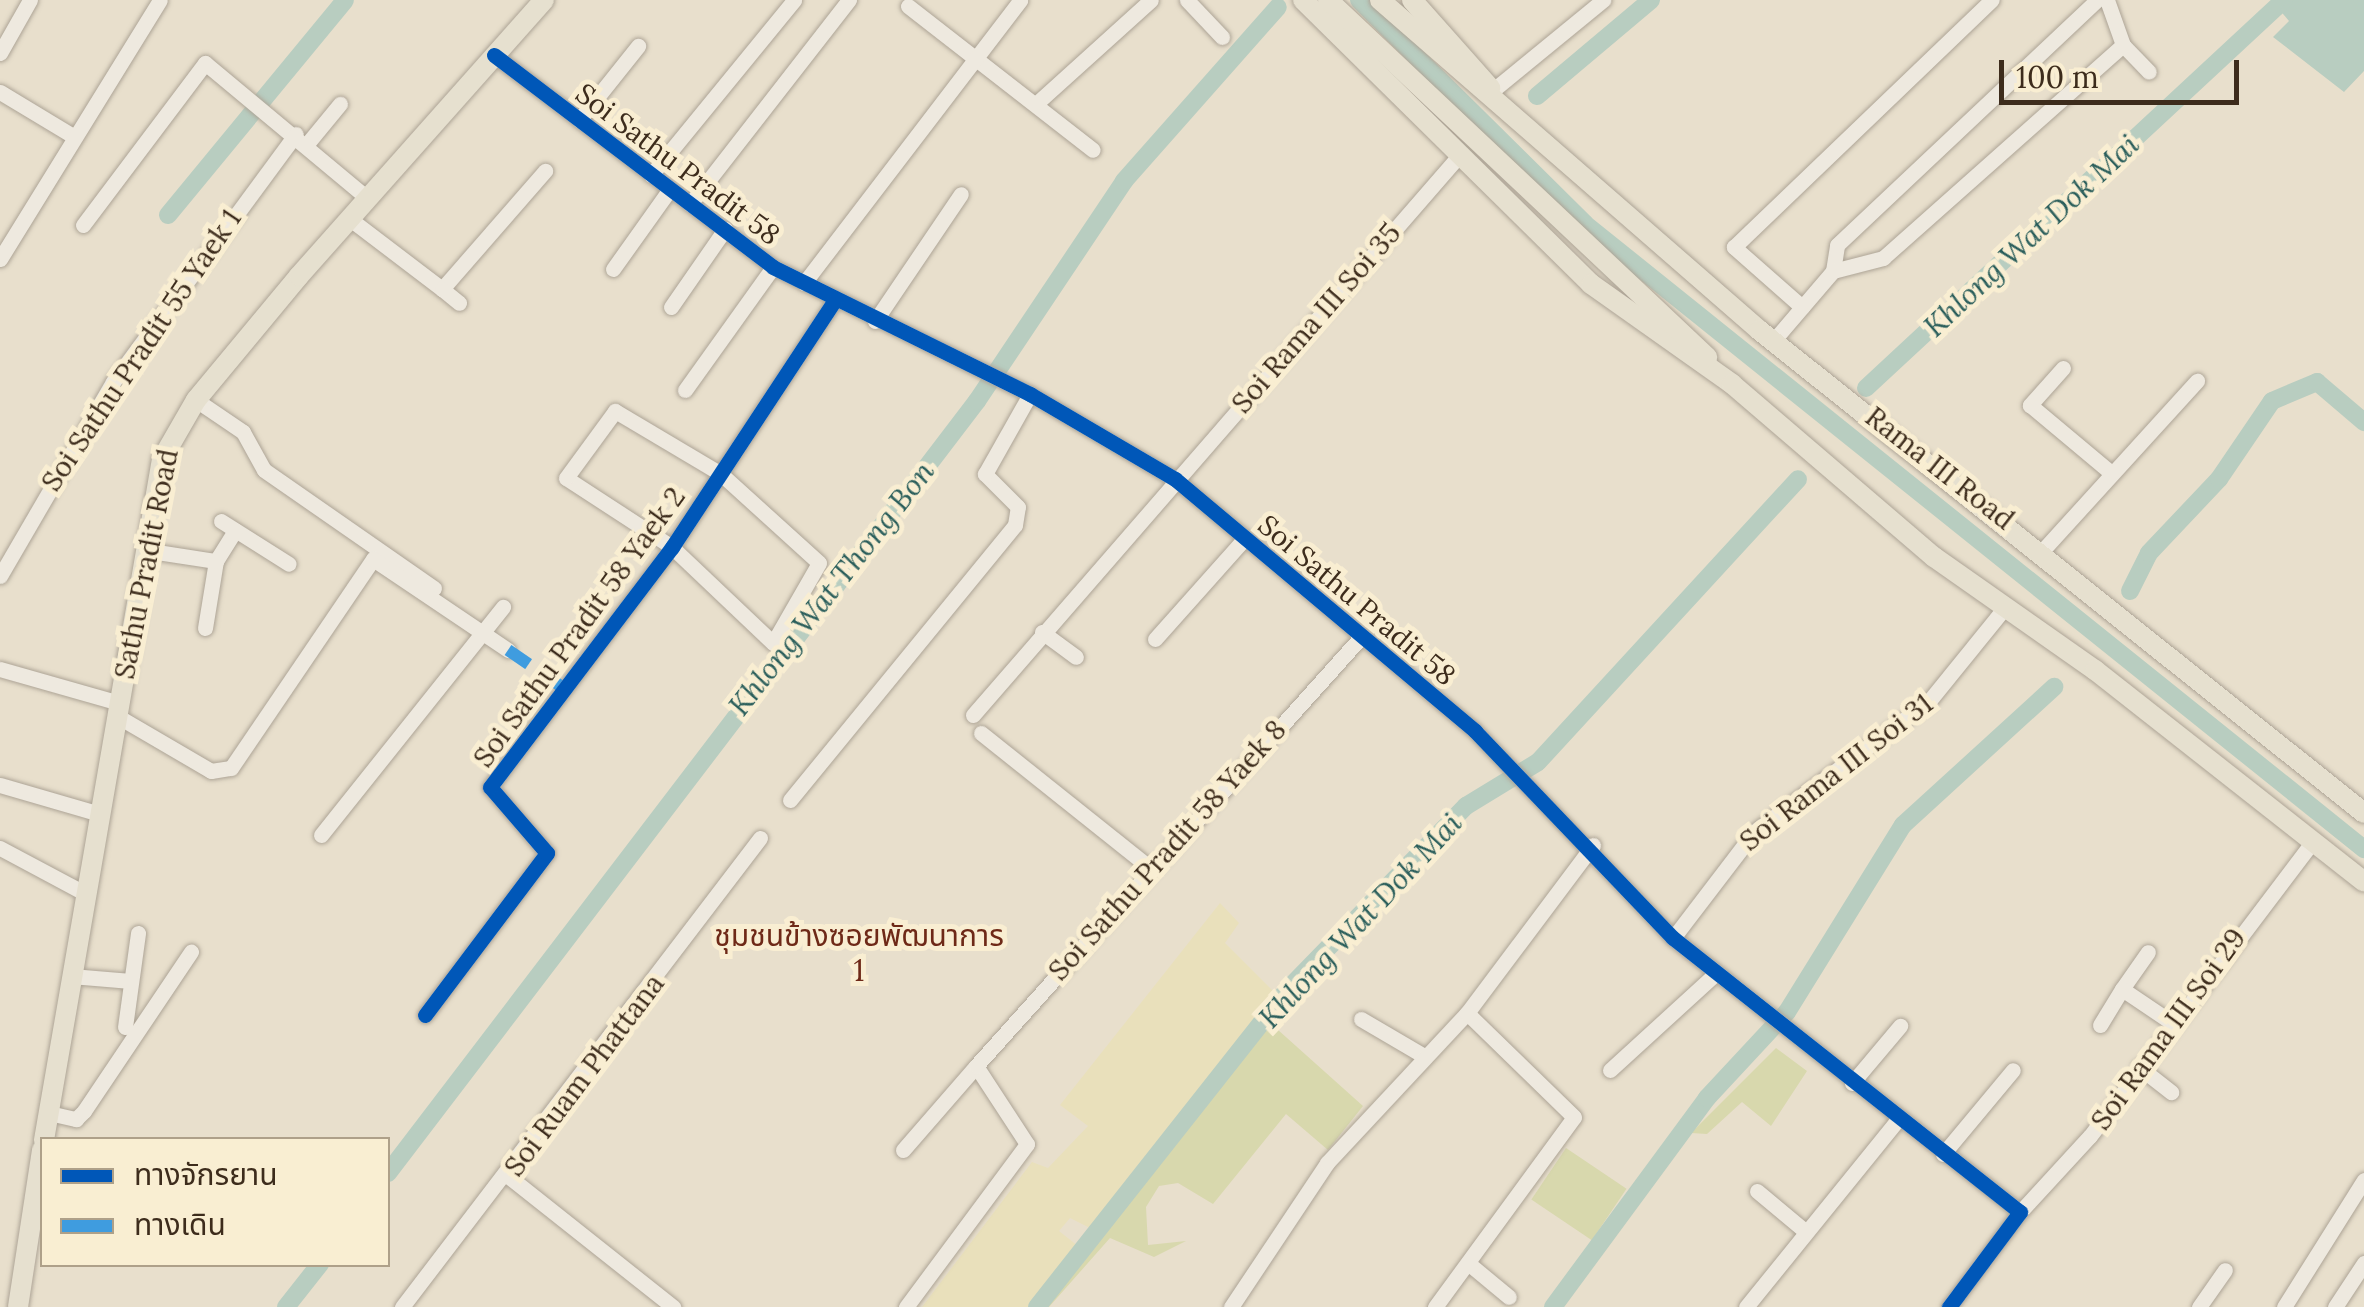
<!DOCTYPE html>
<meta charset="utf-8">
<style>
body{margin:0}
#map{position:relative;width:2364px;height:1307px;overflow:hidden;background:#e8dfcc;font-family:Lora,"Noto Sans Thai",serif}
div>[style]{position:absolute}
.farmland>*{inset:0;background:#e9e0bb}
.green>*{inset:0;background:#d8d8ad;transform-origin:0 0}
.water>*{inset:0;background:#b8cdc0}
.canal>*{height:18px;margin:-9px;padding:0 9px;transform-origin:9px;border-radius:9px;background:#b8cdc0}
.roads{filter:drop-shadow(0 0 2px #ada496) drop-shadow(0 0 2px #ada496)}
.minor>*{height:15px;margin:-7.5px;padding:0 7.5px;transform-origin:7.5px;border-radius:7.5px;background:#eee9df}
.major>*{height:20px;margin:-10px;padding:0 10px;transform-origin:10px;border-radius:10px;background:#e6e0cf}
.quiet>*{height:12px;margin-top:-6px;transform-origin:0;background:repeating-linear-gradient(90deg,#3f9cdf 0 25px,transparent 0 37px)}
.cycleway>*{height:15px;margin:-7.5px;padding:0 7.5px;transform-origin:7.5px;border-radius:7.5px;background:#0057b8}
span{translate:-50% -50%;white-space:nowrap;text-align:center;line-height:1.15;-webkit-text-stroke:10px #f9eed2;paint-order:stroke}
.street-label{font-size:28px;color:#3d2c1c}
.water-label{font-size:30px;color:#2a5e5b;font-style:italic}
.neighbourhood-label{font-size:30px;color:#6e2917}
.legend{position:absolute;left:40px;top:1137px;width:350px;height:130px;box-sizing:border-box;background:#f9eed2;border:2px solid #aea089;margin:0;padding:12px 18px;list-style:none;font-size:30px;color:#3d2c1c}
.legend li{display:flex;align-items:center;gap:20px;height:50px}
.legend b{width:50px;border:2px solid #aea089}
.scale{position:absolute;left:1999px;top:60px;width:240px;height:45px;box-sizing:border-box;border:5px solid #3d2c1c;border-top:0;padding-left:12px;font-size:30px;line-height:35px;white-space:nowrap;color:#3d2c1c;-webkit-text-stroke:8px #f9eed2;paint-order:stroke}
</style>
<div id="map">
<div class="farmland">
<div style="clip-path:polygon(1220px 903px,1239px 923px,1225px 943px,1277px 995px,1092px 1229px,1070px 1218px,1059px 1231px,1078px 1246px,1031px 1307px,922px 1307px,1032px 1162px,1048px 1168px,1088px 1126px,1060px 1105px)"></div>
</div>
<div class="green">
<div style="clip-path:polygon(1268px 1021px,1363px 1106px,1328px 1150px,1286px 1114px,1213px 1204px,1178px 1183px,1159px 1186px,1146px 1207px,1148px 1245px,1186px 1241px,1154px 1257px,1110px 1238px,1049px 1307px,1033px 1307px)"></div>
<div style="clip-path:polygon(1776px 1048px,1807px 1071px,1771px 1126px,1742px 1102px,1707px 1134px,1691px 1133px)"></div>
<div style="left:1566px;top:1148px;width:73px;height:62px;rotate:34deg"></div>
</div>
<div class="water">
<div style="clip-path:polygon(2271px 0,2364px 0,2364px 71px,2344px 92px,2273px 37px,2289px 21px)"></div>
</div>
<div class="canal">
<div style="left:1359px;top:0;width:318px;rotate:44.7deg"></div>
<div style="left:1585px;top:224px;width:999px;rotate:38.74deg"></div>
<div style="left:1537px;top:96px;width:149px;rotate:-40.1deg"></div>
<div style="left:168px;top:215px;width:278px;rotate:-50.5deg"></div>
<div style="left:1866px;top:388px;width:570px;rotate:-42.87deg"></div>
<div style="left:2130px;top:591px;width:42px;rotate:-63.4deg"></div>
<div style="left:2149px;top:553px;width:102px;rotate:-46.6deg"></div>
<div style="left:2219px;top:479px;width:94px;rotate:-55.8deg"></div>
<div style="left:2272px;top:401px;width:49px;rotate:-22.9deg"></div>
<div style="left:2317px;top:382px;width:62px;rotate:40.4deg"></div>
<div style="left:388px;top:1173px;width:971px;rotate:-52.66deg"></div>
<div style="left:977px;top:401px;width:265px;rotate:-56.2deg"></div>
<div style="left:1124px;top:181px;width:232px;rotate:-48.5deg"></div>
<div style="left:286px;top:1307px;width:55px;rotate:-51.7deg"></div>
<div style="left:1037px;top:1307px;width:404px;rotate:-51.7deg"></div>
<div style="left:1287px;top:990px;width:257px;rotate:-45.8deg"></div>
<div style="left:1466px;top:806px;width:84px;rotate:-31.4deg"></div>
<div style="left:1538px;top:762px;width:384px;rotate:-47.4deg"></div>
<div style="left:1553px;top:1307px;width:260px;rotate:-53.6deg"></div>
<div style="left:1707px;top:1098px;width:117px;rotate:-47.1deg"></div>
<div style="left:1787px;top:1012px;width:220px;rotate:-58.2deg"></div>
<div style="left:1903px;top:825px;width:205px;rotate:-42.4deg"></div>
</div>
<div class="roads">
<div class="minor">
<div style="left:1187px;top:0;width:51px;rotate:46.6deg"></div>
<div style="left:908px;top:6px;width:234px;rotate:37.9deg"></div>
<div style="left:2123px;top:45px;width:37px;rotate:46deg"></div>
<div style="left:0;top:53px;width:61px;rotate:-60.5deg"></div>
<div style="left:494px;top:55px;width:350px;rotate:37.2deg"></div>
<div style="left:773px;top:267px;width:287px;rotate:26.3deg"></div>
<div style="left:1030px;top:394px;width:168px;rotate:30.4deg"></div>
<div style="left:1175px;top:479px;width:392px;rotate:40deg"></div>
<div style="left:1475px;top:731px;width:286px;rotate:46.3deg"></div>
<div style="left:1673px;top:938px;width:442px;rotate:38.3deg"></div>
<div style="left:2020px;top:1212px;width:119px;rotate:126.8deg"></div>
<div style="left:1492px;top:91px;width:144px;rotate:-39.3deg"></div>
<div style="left:0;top:92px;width:85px;rotate:31.1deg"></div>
<div style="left:1038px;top:102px;width:152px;rotate:-42.1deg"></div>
<div style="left:579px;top:120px;width:95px;rotate:-51.4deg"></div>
<div style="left:307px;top:144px;width:52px;rotate:-50.5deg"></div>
<div style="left:651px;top:175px;width:226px;rotate:-50.7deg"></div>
<div style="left:690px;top:204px;width:259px;rotate:-52.1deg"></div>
<div style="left:350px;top:219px;width:116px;rotate:37.3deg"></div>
<div style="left:442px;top:289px;width:157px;rotate:-48.9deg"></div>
<div style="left:83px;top:225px;width:203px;rotate:-53deg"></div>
<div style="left:205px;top:63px;width:211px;rotate:39.8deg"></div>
<div style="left:0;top:259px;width:304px;rotate:-58.3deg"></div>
<div style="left:613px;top:269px;width:98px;rotate:-54.5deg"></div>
<div style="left:1833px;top:271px;width:26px;rotate:-81deg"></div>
<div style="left:1837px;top:245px;width:357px;rotate:-43.3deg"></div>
<div style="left:804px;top:283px;width:356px;rotate:-52.6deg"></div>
<div style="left:442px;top:289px;width:22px;rotate:39deg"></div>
<div style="left:671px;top:307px;width:95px;rotate:-55.3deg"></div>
<div style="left:1802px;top:307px;width:91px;rotate:-138.6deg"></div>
<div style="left:1734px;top:247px;width:357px;rotate:-43.8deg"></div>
<div style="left:875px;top:321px;width:153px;rotate:-55.9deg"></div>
<div style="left:1774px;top:340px;width:91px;rotate:-49.5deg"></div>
<div style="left:1833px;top:271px;width:52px;rotate:-14.6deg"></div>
<div style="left:1883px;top:258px;width:321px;rotate:-41.6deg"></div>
<div style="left:2123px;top:45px;width:48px;rotate:-109.6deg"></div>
<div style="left:2063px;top:368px;width:50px;rotate:131.7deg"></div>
<div style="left:2030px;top:405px;width:104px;rotate:39.9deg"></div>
<div style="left:685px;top:390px;width:151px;rotate:-54.4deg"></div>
<div style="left:196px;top:400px;width:57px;rotate:34.2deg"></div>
<div style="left:243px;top:432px;width:43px;rotate:61.1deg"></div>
<div style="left:264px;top:470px;width:207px;rotate:34.8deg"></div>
<div style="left:615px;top:411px;width:123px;rotate:30.7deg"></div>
<div style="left:721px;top:474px;width:132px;rotate:42.2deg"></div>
<div style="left:819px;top:563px;width:92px;rotate:119.9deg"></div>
<div style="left:773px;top:643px;width:139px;rotate:-136.5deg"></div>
<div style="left:672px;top:547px;width:126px;rotate:-146.9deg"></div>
<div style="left:566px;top:478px;width:83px;rotate:-53.8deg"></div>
<div style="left:221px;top:521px;width:80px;rotate:32.3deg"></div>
<div style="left:144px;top:550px;width:73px;rotate:8.7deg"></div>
<div style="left:2043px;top:550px;width:229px;rotate:-47.7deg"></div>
<div style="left:0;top:576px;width:225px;rotate:-59.8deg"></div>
<div style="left:113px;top:382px;width:308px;rotate:-53.6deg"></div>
<div style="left:205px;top:628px;width:68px;rotate:-80.7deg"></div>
<div style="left:216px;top:561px;width:36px;rotate:-58deg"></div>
<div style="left:1042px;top:632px;width:42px;rotate:36.3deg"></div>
<div style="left:1155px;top:639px;width:134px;rotate:-48.3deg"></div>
<div style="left:0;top:669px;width:124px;rotate:15.9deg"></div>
<div style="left:973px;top:715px;width:738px;rotate:-49.01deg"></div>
<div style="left:117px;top:716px;width:109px;rotate:30.3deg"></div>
<div style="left:211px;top:771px;width:20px;rotate:-9deg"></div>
<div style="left:231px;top:768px;width:253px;rotate:-55.8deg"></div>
<div style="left:373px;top:559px;width:163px;rotate:34deg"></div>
<div style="left:981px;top:733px;width:216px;rotate:38.6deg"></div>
<div style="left:0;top:785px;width:104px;rotate:16.2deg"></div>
<div style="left:790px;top:800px;width:355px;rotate:-50.7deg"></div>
<div style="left:1015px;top:525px;width:18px;rotate:-81deg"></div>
<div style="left:1018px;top:507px;width:47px;rotate:-135deg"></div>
<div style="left:985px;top:474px;width:92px;rotate:-60.6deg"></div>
<div style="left:321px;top:835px;width:292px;rotate:-51.4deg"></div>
<div style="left:0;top:848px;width:98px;rotate:28.1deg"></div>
<div style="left:1673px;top:938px;width:133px;rotate:-52.6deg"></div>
<div style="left:1754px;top:832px;width:220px;rotate:-36.9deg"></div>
<div style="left:1930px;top:700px;width:116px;rotate:-51deg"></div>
<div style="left:71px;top:976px;width:60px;rotate:4.8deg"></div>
<div style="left:2122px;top:989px;width:45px;rotate:-54.9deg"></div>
<div style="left:425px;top:1015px;width:203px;rotate:-53deg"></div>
<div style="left:547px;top:853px;width:87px;rotate:-130.8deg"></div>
<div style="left:490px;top:787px;width:301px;rotate:-52.8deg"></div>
<div style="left:672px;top:547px;width:296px;rotate:-56.6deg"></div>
<div style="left:1361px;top:1019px;width:73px;rotate:30.4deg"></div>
<div style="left:2100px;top:1025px;width:42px;rotate:-58.6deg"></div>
<div style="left:2122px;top:989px;width:59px;rotate:34deg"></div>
<div style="left:125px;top:1027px;width:95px;rotate:-82.1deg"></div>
<div style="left:2139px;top:1067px;width:41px;rotate:38deg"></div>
<div style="left:1610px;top:1070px;width:142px;rotate:-42.4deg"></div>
<div style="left:1852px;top:1083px;width:75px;rotate:-49.9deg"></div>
<div style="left:49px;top:1113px;width:28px;rotate:13deg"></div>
<div style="left:76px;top:1119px;width:11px;rotate:-45deg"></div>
<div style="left:84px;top:1111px;width:192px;rotate:-56.1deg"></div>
<div style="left:903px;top:1150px;width:111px;rotate:-49deg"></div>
<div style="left:1943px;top:1154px;width:109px;rotate:-50.2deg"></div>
<div style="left:508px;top:1176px;width:211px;rotate:38.4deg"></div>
<div style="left:1757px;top:1191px;width:62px;rotate:39.8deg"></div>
<div style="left:2020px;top:1212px;width:103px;rotate:-47.4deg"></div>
<div style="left:2090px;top:1136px;width:368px;rotate:-52.9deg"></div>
<div style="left:1468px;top:1263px;width:53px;rotate:39.7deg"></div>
<div style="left:402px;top:1307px;width:590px;rotate:-52.64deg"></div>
<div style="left:906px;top:1307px;width:203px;rotate:-53.4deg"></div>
<div style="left:1027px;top:1144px;width:93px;rotate:-123.2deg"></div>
<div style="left:976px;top:1066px;width:578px;rotate:-48.09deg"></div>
<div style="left:1231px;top:1307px;width:173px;rotate:-56.3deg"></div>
<div style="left:1327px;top:1163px;width:205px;rotate:-47deg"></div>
<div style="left:1467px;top:1013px;width:210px;rotate:-53.1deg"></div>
<div style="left:1435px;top:1307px;width:235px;rotate:-53.8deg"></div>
<div style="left:1574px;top:1117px;width:149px;rotate:-135.8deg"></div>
<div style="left:1746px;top:1307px;width:242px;rotate:-51deg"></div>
<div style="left:2199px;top:1307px;width:45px;rotate:-54.9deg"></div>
<div style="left:2284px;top:1307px;width:150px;rotate:-57.8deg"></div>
<div style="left:2335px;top:1307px;width:53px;rotate:-56.6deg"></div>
</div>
<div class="major">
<div style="left:1303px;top:0;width:404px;rotate:44.6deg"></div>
<div style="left:1591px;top:284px;width:173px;rotate:35.3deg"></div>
<div style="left:1732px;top:384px;width:266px;rotate:40.6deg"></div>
<div style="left:1934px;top:557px;width:197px;rotate:35.1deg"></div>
<div style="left:2095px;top:670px;width:342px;rotate:38.2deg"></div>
<div style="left:1328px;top:0;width:521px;rotate:43.29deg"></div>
<div style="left:1380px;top:0;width:503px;rotate:41.05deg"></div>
<div style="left:1759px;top:330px;width:774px;rotate:38.6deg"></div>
<div style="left:1412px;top:0;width:118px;rotate:48.4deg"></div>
<div style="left:44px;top:1140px;width:691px;rotate:-80.17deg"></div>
<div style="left:162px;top:459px;width:68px;rotate:-60deg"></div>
<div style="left:196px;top:400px;width:161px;rotate:-50.3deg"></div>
<div style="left:299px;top:276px;width:369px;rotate:-48.4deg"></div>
<div style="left:18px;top:1307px;width:159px;rotate:-81.3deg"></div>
</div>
</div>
<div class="quiet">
<div style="left:508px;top:650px;width:69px;rotate:34.4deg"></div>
</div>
<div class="cycleway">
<div style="left:494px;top:55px;width:350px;rotate:37.2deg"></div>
<div style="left:773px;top:267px;width:287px;rotate:26.3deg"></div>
<div style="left:1030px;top:394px;width:168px;rotate:30.4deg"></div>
<div style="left:1175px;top:479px;width:392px;rotate:40deg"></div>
<div style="left:1475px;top:731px;width:286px;rotate:46.3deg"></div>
<div style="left:1673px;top:938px;width:442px;rotate:38.3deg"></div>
<div style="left:2020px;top:1212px;width:119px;rotate:126.8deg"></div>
<div style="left:425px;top:1015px;width:203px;rotate:-53deg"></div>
<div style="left:547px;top:853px;width:87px;rotate:-130.8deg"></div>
<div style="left:490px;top:787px;width:301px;rotate:-52.8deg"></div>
<div style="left:672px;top:547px;width:296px;rotate:-56.6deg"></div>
</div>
<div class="street-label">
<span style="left:678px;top:164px;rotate:37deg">Soi Sathu Pradit 58</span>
<span style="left:1316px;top:318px;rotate:-49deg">Soi Rama III Soi 35</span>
<span style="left:141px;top:350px;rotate:-56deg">Soi Sathu Pradit 55 Yaek 1</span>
<span style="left:1940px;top:468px;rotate:38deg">Rama III Road</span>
<span style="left:146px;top:564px;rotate:-79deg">Sathu Pradit Road</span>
<span style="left:1357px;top:600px;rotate:40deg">Soi Sathu Pradit 58</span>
<span style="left:579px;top:627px;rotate:-54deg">Soi Sathu Pradit 58 Yaek 2</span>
<span style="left:1836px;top:772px;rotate:-38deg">Soi Rama III Soi 31</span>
<span style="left:1167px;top:850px;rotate:-48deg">Soi Sathu Pradit 58 Yaek 8</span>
<span style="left:2168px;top:1029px;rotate:-54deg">Soi Rama III Soi 29</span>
<span style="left:584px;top:1075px;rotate:-53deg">Soi Ruam Phattana</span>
</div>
<div class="water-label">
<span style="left:2031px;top:235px;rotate:-43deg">Khlong Wat Dok Mai</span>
<span style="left:831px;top:588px;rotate:-52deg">Khlong Wat Thong Bon</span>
<span style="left:1360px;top:920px;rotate:-47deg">Khlong Wat Dok Mai</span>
</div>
<div class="neighbourhood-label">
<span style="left:859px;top:952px">ชุมชนข้างซอยพัฒนาการ<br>1</span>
</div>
<ul class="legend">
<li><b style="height:12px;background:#0057b8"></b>ทางจักรยาน</li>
<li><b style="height:12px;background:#3f9cdf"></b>ทางเดิน</li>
</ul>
<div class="scale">100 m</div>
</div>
